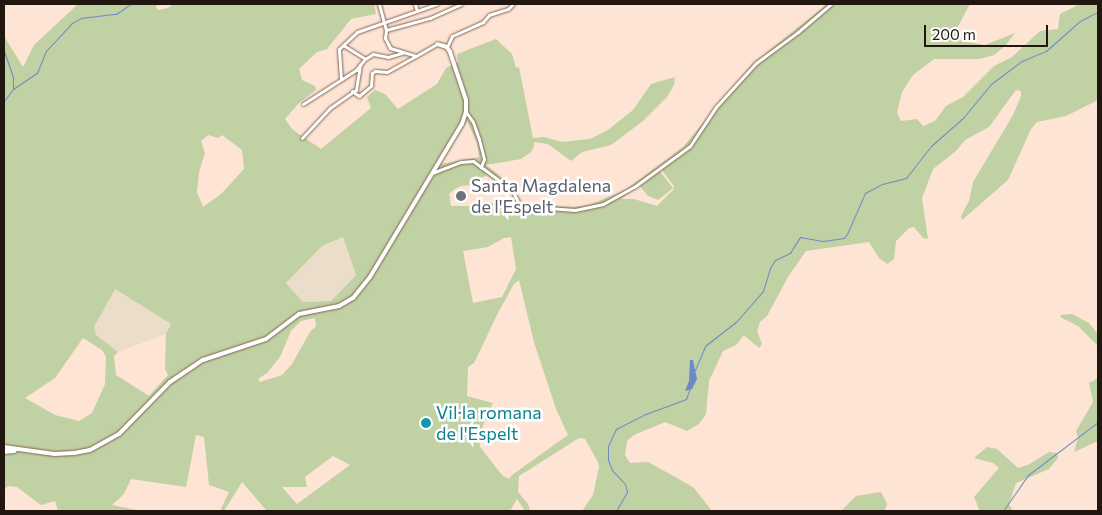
<!DOCTYPE html>
<meta charset="utf-8">
<style>
body{margin:0}
#map{position:relative;width:1102px;height:515px;overflow:hidden;background:#fee4d4;font-family:Commissioner,sans-serif}
div>[style]{position:absolute}
.industrial>*{inset:0;background:#eadeca}
.green>*{inset:0;background:#c0d1a3}
.water>*{inset:0;background:#6d8ac6}
.stream>*{height:1px;margin:-0.5px;padding:0 0.5px;transform-origin:0.5px;border-radius:0.5px;background:#6d8ac6}
.roads{filter:drop-shadow(0 0 1px #816554) drop-shadow(0 0 1px #816554)}
.minor>*{height:3px;margin:-1.5px;padding:0 1.5px;transform-origin:1.5px;border-radius:1.5px;background:#fff}
.tertiary>*{height:4px;margin:-2px;padding:0 2px;transform-origin:2px;border-radius:2px;background:#fff}
.motorway>*{height:5.5px;margin:-2.75px;padding:0 2.75px;transform-origin:2.75px;border-radius:2.75px;background:#fff}
.dots>*{width:14px;height:14px;translate:-50% -50%;box-sizing:border-box;border:2px solid #fff;border-radius:50%}
span{translate:-50% -50%;white-space:nowrap;text-align:center;line-height:1.15;-webkit-text-stroke:5px #fff;paint-order:stroke}
.worship-label{font-size:18px;color:#5b616d}
.left{translate:0 -50%;text-align:left}
.culture-label{font-size:18px;color:#0d838f}
.frame{position:absolute;inset:0;border:5px solid #221610;pointer-events:none}
.scale{position:absolute;left:924px;top:25px;width:124px;height:22px;box-sizing:border-box;border:2px solid #221610;border-top:0;padding-left:6px;font-size:15px;line-height:18px;white-space:nowrap;color:#221610;-webkit-text-stroke:4px #fff;paint-order:stroke}
</style>
<div id="map">
<div class="industrial">
<div style="clip-path:polygon(343px 237px,356px 275px,331px 301px,303px 302px,286px 283px,322px 246px)"></div>
<div style="clip-path:polygon(115px 289px,172px 324px,166px 334px,118px 352px,103px 342px,96px 335px,94px 327px)"></div>
</div>
<div class="green">
<div style="clip-path:polygon(evenodd,78px 4px,157px 4px,156px 8px,159px 10px,168px 8px,173px 4px,374px 4px,376px 14px,351px 19px,327px 49px,317px 52px,299px 69px,302px 80px,315px 86px,316px 90px,299px 103px,285px 119px,293px 130px,321px 149px,371px 108px,367px 97px,375px 90px,385px 94px,398px 109px,437px 84px,446px 68px,458px 62px,457px 54px,496px 39px,512px 54px,516px 68px,519px 67px,533px 138px,544px 137px,562px 142px,590px 139px,608px 130px,633px 110px,651px 84px,675px 77px,674px 85px,667px 97px,643px 121px,611px 145px,582px 152px,571px 161px,548px 144px,534px 142px,534px 146px,531px 152px,521px 159px,486px 165px,510px 184px,518px 200px,528px 204px,571px 207px,589px 205px,625px 190px,683px 147px,752px 64px,827px 4px,970px 4px,956px 30px,957px 40px,985px 45px,1015px 33px,1005px 46px,994px 55px,979px 59px,934px 59px,913px 75px,902px 92px,897px 113px,901px 121px,917px 119px,923px 126px,935px 121px,946px 106px,963px 97px,994px 66px,1012px 57px,1040px 31px,1058px 29px,1060px 14px,1080px 4px,1098px 4px,1098px 100px,1066px 116px,1037px 122px,1031px 129px,1008px 180px,962px 220px,961px 216px,969px 201px,973px 182px,1013px 115px,1021px 96px,1021px 91px,1016px 90px,989px 127px,965px 140px,956px 151px,933px 169px,922px 198px,928px 239px,923px 238px,914px 227px,909px 228px,896px 241px,894px 259px,887px 264px,879px 258px,869px 242px,806px 251px,788px 277px,767px 316px,760px 322px,757px 331px,762px 344px,759px 348px,744px 335px,736px 345px,723px 351px,709px 381px,706px 414px,699px 424px,687px 431px,665px 422px,634px 435px,627px 441px,625px 455px,630px 463px,648px 462px,677px 478px,694px 488px,712px 511px,582px 511px,593px 495px,599px 467px,598px 462px,585px 439px,579px 438px,519px 476px,518px 492px,528px 504px,530px 511px,525px 511px,517px 499px,510px 511px,267px 511px,242px 482px,224px 511px,220px 511px,229px 492px,209px 485px,204px 437px,196px 435px,186px 487px,131px 479px,124px 494px,112px 505px,142px 511px,58px 511px,55px 501px,41px 505px,17px 487px,8px 486px,4px 490px,4px 36px,23px 67px,34px 45px,78px 4px,467px 121px,477px 143px,479px 157px,441px 164px,467px 121px,78px 4px,208px 135px,218px 138px,222px 135px,242px 150px,244px 169px,221px 194px,203px 207px,197px 192px,199px 172px,205px 153px,201px 141px,208px 135px,78px 4px,661px 169px,674px 186px,673px 190px,657px 206px,634px 199px,621px 199px,639px 185px,648px 196px,658px 200px,673px 188px,659px 170px,661px 169px,78px 4px,487px 175px,509px 192px,513px 197px,513px 211px,506px 204px,498px 202px,471px 206px,451px 206px,449px 194px,455px 189px,461px 186px,470px 185px,487px 175px,78px 4px,343px 237px,356px 275px,331px 301px,303px 302px,286px 283px,322px 246px,343px 237px,78px 4px,511px 237px,516px 269px,502px 297px,473px 303px,463px 251px,488px 247px,504px 238px,511px 237px,78px 4px,519px 280px,534px 342px,556px 409px,568px 435px,512px 475px,509px 479px,502px 475px,480px 447px,479px 435px,493px 403px,467px 396px,468px 367px,474px 363px,499px 311px,514px 284px,519px 280px,78px 4px,115px 289px,171px 324px,166px 334px,165px 369px,168px 375px,149px 396px,116px 375px,114px 356px,118px 352px,96px 335px,94px 327px,115px 289px,78px 4px,315px 318px,316px 326px,310px 332px,292px 364px,282px 375px,260px 382px,258px 379px,267px 373px,280px 357px,291px 331px,301px 321px,315px 318px,78px 4px,83px 338px,102px 350px,106px 357px,105px 384px,92px 413px,79px 421px,55px 415px,25px 398px,55px 378px,83px 338px,78px 4px,333px 456px,350px 465px,297px 504px,282px 487px,307px 487px,305px 477px,333px 456px)"></div>
<div style="clip-path:polygon(1072px 314px,1089px 323px,1098px 334px,1098px 346px,1078px 326px,1060px 317px,1061px 315px)"></div>
<div style="clip-path:polygon(1098px 378px,1098px 441px,1074px 452px,1078px 438px,1076px 431px,1093px 402px,1089px 383px)"></div>
<div style="clip-path:polygon(987px 447px,997px 449px,1018px 468px,1028px 465px,1049px 452px,1057px 453px,1058px 458px,1049px 469px,1016px 483px,1009px 504px,1013px 511px,980px 511px,974px 497px,999px 468px,993px 463px,974px 458px)"></div>
<div style="clip-path:polygon(881px 492px,887px 504px,884px 511px,841px 511px,856px 496px)"></div>
</div>
<div class="water">
<div style="clip-path:polygon(690px 360px,693px 360px,697px 379px,692px 389px,685px 391px,689px 381px)"></div>
</div>
<div class="stream">
<div style="left:4px;top:51px;width:28px;rotate:71deg"></div>
<div style="left:13px;top:77px;width:12px;rotate:90deg"></div>
<div style="left:4px;top:101px;width:15px;rotate:-53deg"></div>
<div style="left:13px;top:89px;width:29px;rotate:-34deg"></div>
<div style="left:37px;top:73px;width:24px;rotate:-68deg"></div>
<div style="left:46px;top:51px;width:38px;rotate:-47deg"></div>
<div style="left:72px;top:23px;width:10px;rotate:-29deg"></div>
<div style="left:81px;top:18px;width:35px;rotate:-7deg"></div>
<div style="left:116px;top:14px;width:18px;rotate:-34deg"></div>
<div style="left:695px;top:370px;width:26px;rotate:-67deg"></div>
<div style="left:705px;top:346px;width:39px;rotate:-38deg"></div>
<div style="left:736px;top:322px;width:41px;rotate:-48.9deg"></div>
<div style="left:763px;top:291px;width:24px;rotate:-73deg"></div>
<div style="left:770px;top:268px;width:9px;rotate:-58deg"></div>
<div style="left:775px;top:260px;width:17px;rotate:-25deg"></div>
<div style="left:790px;top:253px;width:19px;rotate:-58deg"></div>
<div style="left:800px;top:237px;width:23px;rotate:10deg"></div>
<div style="left:823px;top:241px;width:21px;rotate:-8deg"></div>
<div style="left:844px;top:238px;width:5px;rotate:-53deg"></div>
<div style="left:847px;top:234px;width:45px;rotate:-66.3deg"></div>
<div style="left:865px;top:193px;width:19px;rotate:-28deg"></div>
<div style="left:882px;top:184px;width:25px;rotate:-14deg"></div>
<div style="left:906px;top:178px;width:41px;rotate:-52deg"></div>
<div style="left:931px;top:146px;width:43px;rotate:-41.2deg"></div>
<div style="left:963px;top:118px;width:44px;rotate:-50.5deg"></div>
<div style="left:991px;top:84px;width:39px;rotate:-37deg"></div>
<div style="left:1022px;top:61px;width:26px;rotate:-23deg"></div>
<div style="left:1046px;top:51px;width:45px;rotate:-41.4deg"></div>
<div style="left:1080px;top:21px;width:20px;rotate:-27deg"></div>
<div style="left:616px;top:511px;width:22px;rotate:-60deg"></div>
<div style="left:627px;top:492px;width:8px;rotate:-104deg"></div>
<div style="left:625px;top:484px;width:19px;rotate:-133deg"></div>
<div style="left:612px;top:470px;width:11px;rotate:-112deg"></div>
<div style="left:608px;top:460px;width:14px;rotate:-90deg"></div>
<div style="left:608px;top:446px;width:19px;rotate:-65deg"></div>
<div style="left:616px;top:429px;width:30px;rotate:-27deg"></div>
<div style="left:643px;top:415px;width:46px;rotate:-20.4deg"></div>
<div style="left:686px;top:399px;width:12px;rotate:-70deg"></div>
<div style="left:1003px;top:511px;width:44px;rotate:-55.2deg"></div>
<div style="left:1028px;top:475px;width:88px;rotate:-37.1deg"></div>
</div>
<div class="roads">
<div class="minor">
<div style="left:379px;top:4px;width:27px;rotate:75deg"></div>
<div style="left:386px;top:30px;width:8px;rotate:97deg"></div>
<div style="left:385px;top:38px;width:11px;rotate:63deg"></div>
<div style="left:390px;top:48px;width:27px;rotate:17deg"></div>
<div style="left:416px;top:56px;width:24px;rotate:-30deg"></div>
<div style="left:415px;top:4px;width:7px;rotate:74deg"></div>
<div style="left:386px;top:30px;width:46px;rotate:-15.3deg"></div>
<div style="left:430px;top:18px;width:34px;rotate:-24deg"></div>
<div style="left:343px;top:45px;width:26px;rotate:32deg"></div>
<div style="left:447px;top:47px;width:12px;rotate:-66deg"></div>
<div style="left:452px;top:36px;width:34px;rotate:-24deg"></div>
<div style="left:483px;top:22px;width:9px;rotate:-49deg"></div>
<div style="left:489px;top:15px;width:20px;rotate:-18deg"></div>
<div style="left:508px;top:9px;width:7px;rotate:-45deg"></div>
<div style="left:341px;top:79px;width:30px;rotate:-94deg"></div>
<div style="left:339px;top:49px;width:25px;rotate:-43deg"></div>
<div style="left:357px;top:32px;width:85px;rotate:-19.3deg"></div>
<div style="left:352px;top:91px;width:9px;rotate:36deg"></div>
<div style="left:359px;top:96px;width:16px;rotate:-40deg"></div>
<div style="left:371px;top:86px;width:13px;rotate:-86deg"></div>
<div style="left:372px;top:73px;width:4px;rotate:-34deg"></div>
<div style="left:375px;top:71px;width:12px;rotate:5deg"></div>
<div style="left:387px;top:72px;width:33px;rotate:-29deg"></div>
<div style="left:303px;top:104px;width:63px;rotate:-32.7deg"></div>
<div style="left:356px;top:70px;width:14px;rotate:-51deg"></div>
<div style="left:365px;top:59px;width:9px;rotate:-32deg"></div>
<div style="left:373px;top:54px;width:15px;rotate:11deg"></div>
<div style="left:388px;top:57px;width:15px;rotate:-16deg"></div>
<div style="left:466px;top:112px;width:12px;rotate:55deg"></div>
<div style="left:473px;top:122px;width:18px;rotate:71deg"></div>
<div style="left:479px;top:139px;width:21px;rotate:76deg"></div>
<div style="left:484px;top:159px;width:9px;rotate:111deg"></div>
<div style="left:302px;top:138px;width:41px;rotate:-47deg"></div>
<div style="left:330px;top:108px;width:32px;rotate:-35deg"></div>
<div style="left:356px;top:90px;width:25px;rotate:-81deg"></div>
<div style="left:432px;top:173px;width:31px;rotate:-21deg"></div>
<div style="left:461px;top:162px;width:12px;rotate:-5deg"></div>
<div style="left:473px;top:161px;width:49px;rotate:36.6deg"></div>
<div style="left:512px;top:190px;width:18px;rotate:63deg"></div>
<div style="left:520px;top:206px;width:55px;rotate:4.2deg"></div>
<div style="left:575px;top:210px;width:29px;rotate:-12deg"></div>
<div style="left:603px;top:204px;width:35px;rotate:-29deg"></div>
<div style="left:634px;top:187px;width:69px;rotate:-36.2deg"></div>
<div style="left:690px;top:146px;width:47px;rotate:-56.3deg"></div>
<div style="left:716px;top:107px;width:59px;rotate:-47.7deg"></div>
<div style="left:756px;top:63px;width:52px;rotate:-36.4deg"></div>
<div style="left:798px;top:32px;width:43px;rotate:-40.3deg"></div>
</div>
<div class="tertiary">
<div style="left:4px;top:447px;width:51px;rotate:7.8deg"></div>
<div style="left:55px;top:454px;width:19px;rotate:-3deg"></div>
<div style="left:74px;top:453px;width:16px;rotate:-11deg"></div>
<div style="left:90px;top:450px;width:33px;rotate:-29deg"></div>
<div style="left:119px;top:434px;width:73px;rotate:-45.6deg"></div>
<div style="left:170px;top:382px;width:40px;rotate:-34deg"></div>
<div style="left:203px;top:360px;width:66px;rotate:-18.4deg"></div>
<div style="left:266px;top:339px;width:41px;rotate:-37.1deg"></div>
<div style="left:299px;top:314px;width:41px;rotate:-11.3deg"></div>
<div style="left:339px;top:306px;width:16px;rotate:-30deg"></div>
<div style="left:353px;top:298px;width:27px;rotate:-51deg"></div>
<div style="left:370px;top:277px;width:179px;rotate:-59deg"></div>
<div style="left:462px;top:124px;width:13px;rotate:-72deg"></div>
<div style="left:466px;top:112px;width:12px;rotate:-90deg"></div>
<div style="left:466px;top:100px;width:51px;rotate:-108.4deg"></div>
<div style="left:450px;top:52px;width:6px;rotate:-121deg"></div>
<div style="left:447px;top:47px;width:10px;rotate:-163deg"></div>
</div>
<div class="motorway">
<div style="left:4px;top:451px;width:10px;rotate:-6deg"></div>
</div>
</div>
<div class="dots">
<div style="left:461px;top:196px;background:#6b7280"></div>
<div style="left:426px;top:423px;background:#0f9aa8"></div>
</div>
<div class="worship-label">
<span class="left" style="left:471px;top:196px">Santa Magdalena<br>de l'Espelt</span>
</div>
<div class="culture-label">
<span class="left" style="left:436px;top:423px">Vil·la romana<br>de l'Espelt</span>
</div>
<div class="frame"></div>
<div class="scale">200 m</div>
</div>
